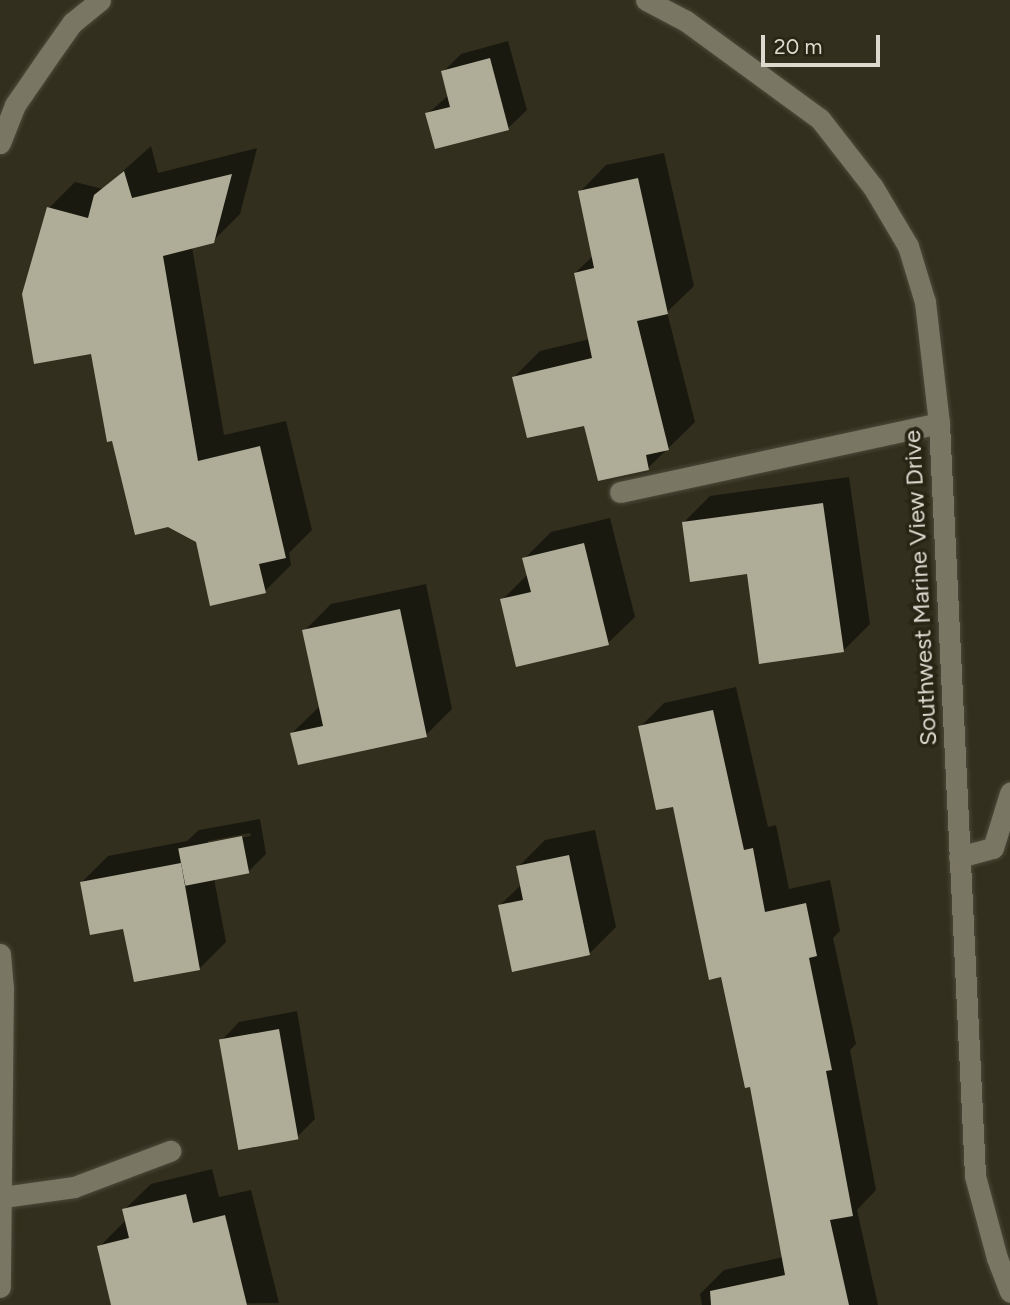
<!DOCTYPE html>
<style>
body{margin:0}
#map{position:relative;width:1010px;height:1305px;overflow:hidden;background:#322f1e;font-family:Figtree,sans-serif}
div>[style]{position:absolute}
.shadow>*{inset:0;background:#0007}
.building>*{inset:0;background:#afac98;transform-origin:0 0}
.roads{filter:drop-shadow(0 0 2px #4c4a3b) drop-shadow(0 0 2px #4c4a3b)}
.minor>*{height:21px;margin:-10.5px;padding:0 10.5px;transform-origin:10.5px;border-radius:10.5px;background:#797663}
span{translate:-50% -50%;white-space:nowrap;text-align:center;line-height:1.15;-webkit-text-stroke:7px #282515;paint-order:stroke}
.street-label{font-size:24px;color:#dcdacf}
.scale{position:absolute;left:761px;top:35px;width:119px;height:32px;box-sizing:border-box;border:4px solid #dcdacf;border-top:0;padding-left:9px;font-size:21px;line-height:24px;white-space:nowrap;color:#dcdacf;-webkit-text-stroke:5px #282515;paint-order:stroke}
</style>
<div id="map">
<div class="shadow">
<div style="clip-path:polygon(508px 41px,527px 110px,508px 128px,427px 114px,449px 95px,443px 72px,461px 54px)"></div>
<div style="clip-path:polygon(151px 146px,158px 173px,257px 148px,240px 214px,213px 241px,192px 247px,224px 435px,286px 421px,312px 530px,289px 553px,291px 565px,265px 591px,197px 541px,93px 352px,49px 208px,75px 182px,103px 189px)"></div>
<div style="clip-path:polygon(664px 153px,694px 286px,667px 312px,695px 422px,648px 468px,514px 377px,540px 351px,590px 339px,575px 273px,593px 256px,580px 192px,606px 165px)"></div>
<div style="clip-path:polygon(849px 477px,870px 624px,843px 651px,683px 523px,710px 496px)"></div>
<div style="clip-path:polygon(610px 518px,635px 617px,608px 643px,502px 600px,528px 574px,524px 559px,551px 532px)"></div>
<div style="clip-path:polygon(426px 584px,452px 709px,426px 735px,292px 733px,320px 706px,304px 631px,331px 604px)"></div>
<div style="clip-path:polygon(736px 687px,768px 827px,776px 825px,789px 889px,830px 880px,840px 931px,833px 938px,856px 1044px,850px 1050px,876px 1190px,857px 1210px,878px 1305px,702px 1305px,700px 1294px,724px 1270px,784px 1257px,751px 1085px,722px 975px,674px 805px,640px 727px,664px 703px)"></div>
<div style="clip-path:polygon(evenodd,260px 819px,266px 854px,248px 872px,214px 878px,226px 942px,200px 968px,125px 927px,82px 882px,108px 856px,187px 841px,199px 830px,260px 819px,250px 833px,251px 836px,208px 844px,208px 841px,250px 833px)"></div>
<div style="clip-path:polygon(595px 830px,616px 927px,590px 953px,513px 970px,499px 906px,522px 884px,518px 867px,545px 840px)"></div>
<div style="clip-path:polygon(297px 1011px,315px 1119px,297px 1137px,221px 1041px,239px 1022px)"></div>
<div style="clip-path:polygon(212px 1169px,219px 1197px,251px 1190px,279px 1303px,113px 1305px,99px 1247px,126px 1220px,124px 1210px,151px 1184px)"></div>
</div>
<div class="building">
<div style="clip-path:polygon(490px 58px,509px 130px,435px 149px,425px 113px,450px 107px,441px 71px)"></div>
<div style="clip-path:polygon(124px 171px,132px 198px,232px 174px,214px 243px,163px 256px,198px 461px,260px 446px,286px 558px,259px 564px,266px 593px,210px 606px,196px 542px,168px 527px,135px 535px,112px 441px,107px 442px,91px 354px,34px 364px,22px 294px,47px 207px,88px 218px,94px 195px)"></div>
<div style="clip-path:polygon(638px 178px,668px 314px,637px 321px,669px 450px,646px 455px,649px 470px,598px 481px,584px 426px,527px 438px,512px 377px,592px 358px,574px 273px,594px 268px,578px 191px)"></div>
<div style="clip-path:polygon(823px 503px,844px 652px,759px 664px,747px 574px,690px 582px,682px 522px)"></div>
<div style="clip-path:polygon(584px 543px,609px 645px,516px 667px,500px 599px,531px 592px,522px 558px)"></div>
<div style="clip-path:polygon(400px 609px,427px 737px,298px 765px,290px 733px,323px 726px,302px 630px)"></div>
<div style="clip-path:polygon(713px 710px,744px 850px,753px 848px,765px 912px,806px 903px,817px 956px,809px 958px,832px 1070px,826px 1071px,853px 1216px,830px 1220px,849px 1305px,711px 1305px,710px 1291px,785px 1275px,750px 1087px,745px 1088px,721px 977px,709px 980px,673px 807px,656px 810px,638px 726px)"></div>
<div style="left:242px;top:836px;width:38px;height:65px;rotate:79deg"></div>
<div style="clip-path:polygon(569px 855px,590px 955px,512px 972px,498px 905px,523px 900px,516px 866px)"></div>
<div style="clip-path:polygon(181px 863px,200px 970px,134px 982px,123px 929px,90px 935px,80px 882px)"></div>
<div style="left:279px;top:1029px;width:112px;height:61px;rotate:80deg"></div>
<div style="clip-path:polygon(186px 1194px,193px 1223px,225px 1215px,247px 1305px,111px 1305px,97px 1246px,129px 1238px,122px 1209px)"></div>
</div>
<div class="roads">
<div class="minor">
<div style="left:646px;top:0;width:45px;rotate:27.7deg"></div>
<div style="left:686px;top:21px;width:166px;rotate:36.2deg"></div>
<div style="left:820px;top:119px;width:86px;rotate:52.1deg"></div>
<div style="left:873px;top:187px;width:69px;rotate:59.3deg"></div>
<div style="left:908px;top:246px;width:59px;rotate:73.1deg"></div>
<div style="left:925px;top:302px;width:122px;rotate:83.4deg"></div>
<div style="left:939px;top:423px;width:754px;rotate:87.26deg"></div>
<div style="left:975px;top:1176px;width:85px;rotate:75deg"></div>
<div style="left:997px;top:1258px;width:36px;rotate:69deg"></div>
<div style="left:0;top:143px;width:41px;rotate:-68.5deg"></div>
<div style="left:15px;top:105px;width:58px;rotate:-55.5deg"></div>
<div style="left:48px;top:57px;width:42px;rotate:-54.8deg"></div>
<div style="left:72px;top:23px;width:36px;rotate:-39deg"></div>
<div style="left:620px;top:492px;width:326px;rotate:-12.2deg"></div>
<div style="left:959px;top:857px;width:35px;rotate:-15deg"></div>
<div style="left:993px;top:848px;width:58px;rotate:-72.8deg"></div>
<div style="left:0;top:954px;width:34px;rotate:85deg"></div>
<div style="left:3px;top:988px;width:299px;rotate:90.6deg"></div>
<div style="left:3px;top:1197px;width:72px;rotate:-8deg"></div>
<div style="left:74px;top:1187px;width:103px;rotate:-20.6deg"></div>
</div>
</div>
<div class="street-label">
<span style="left:920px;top:588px;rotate:-93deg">Southwest Marine View Drive</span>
</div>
<div class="scale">20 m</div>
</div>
